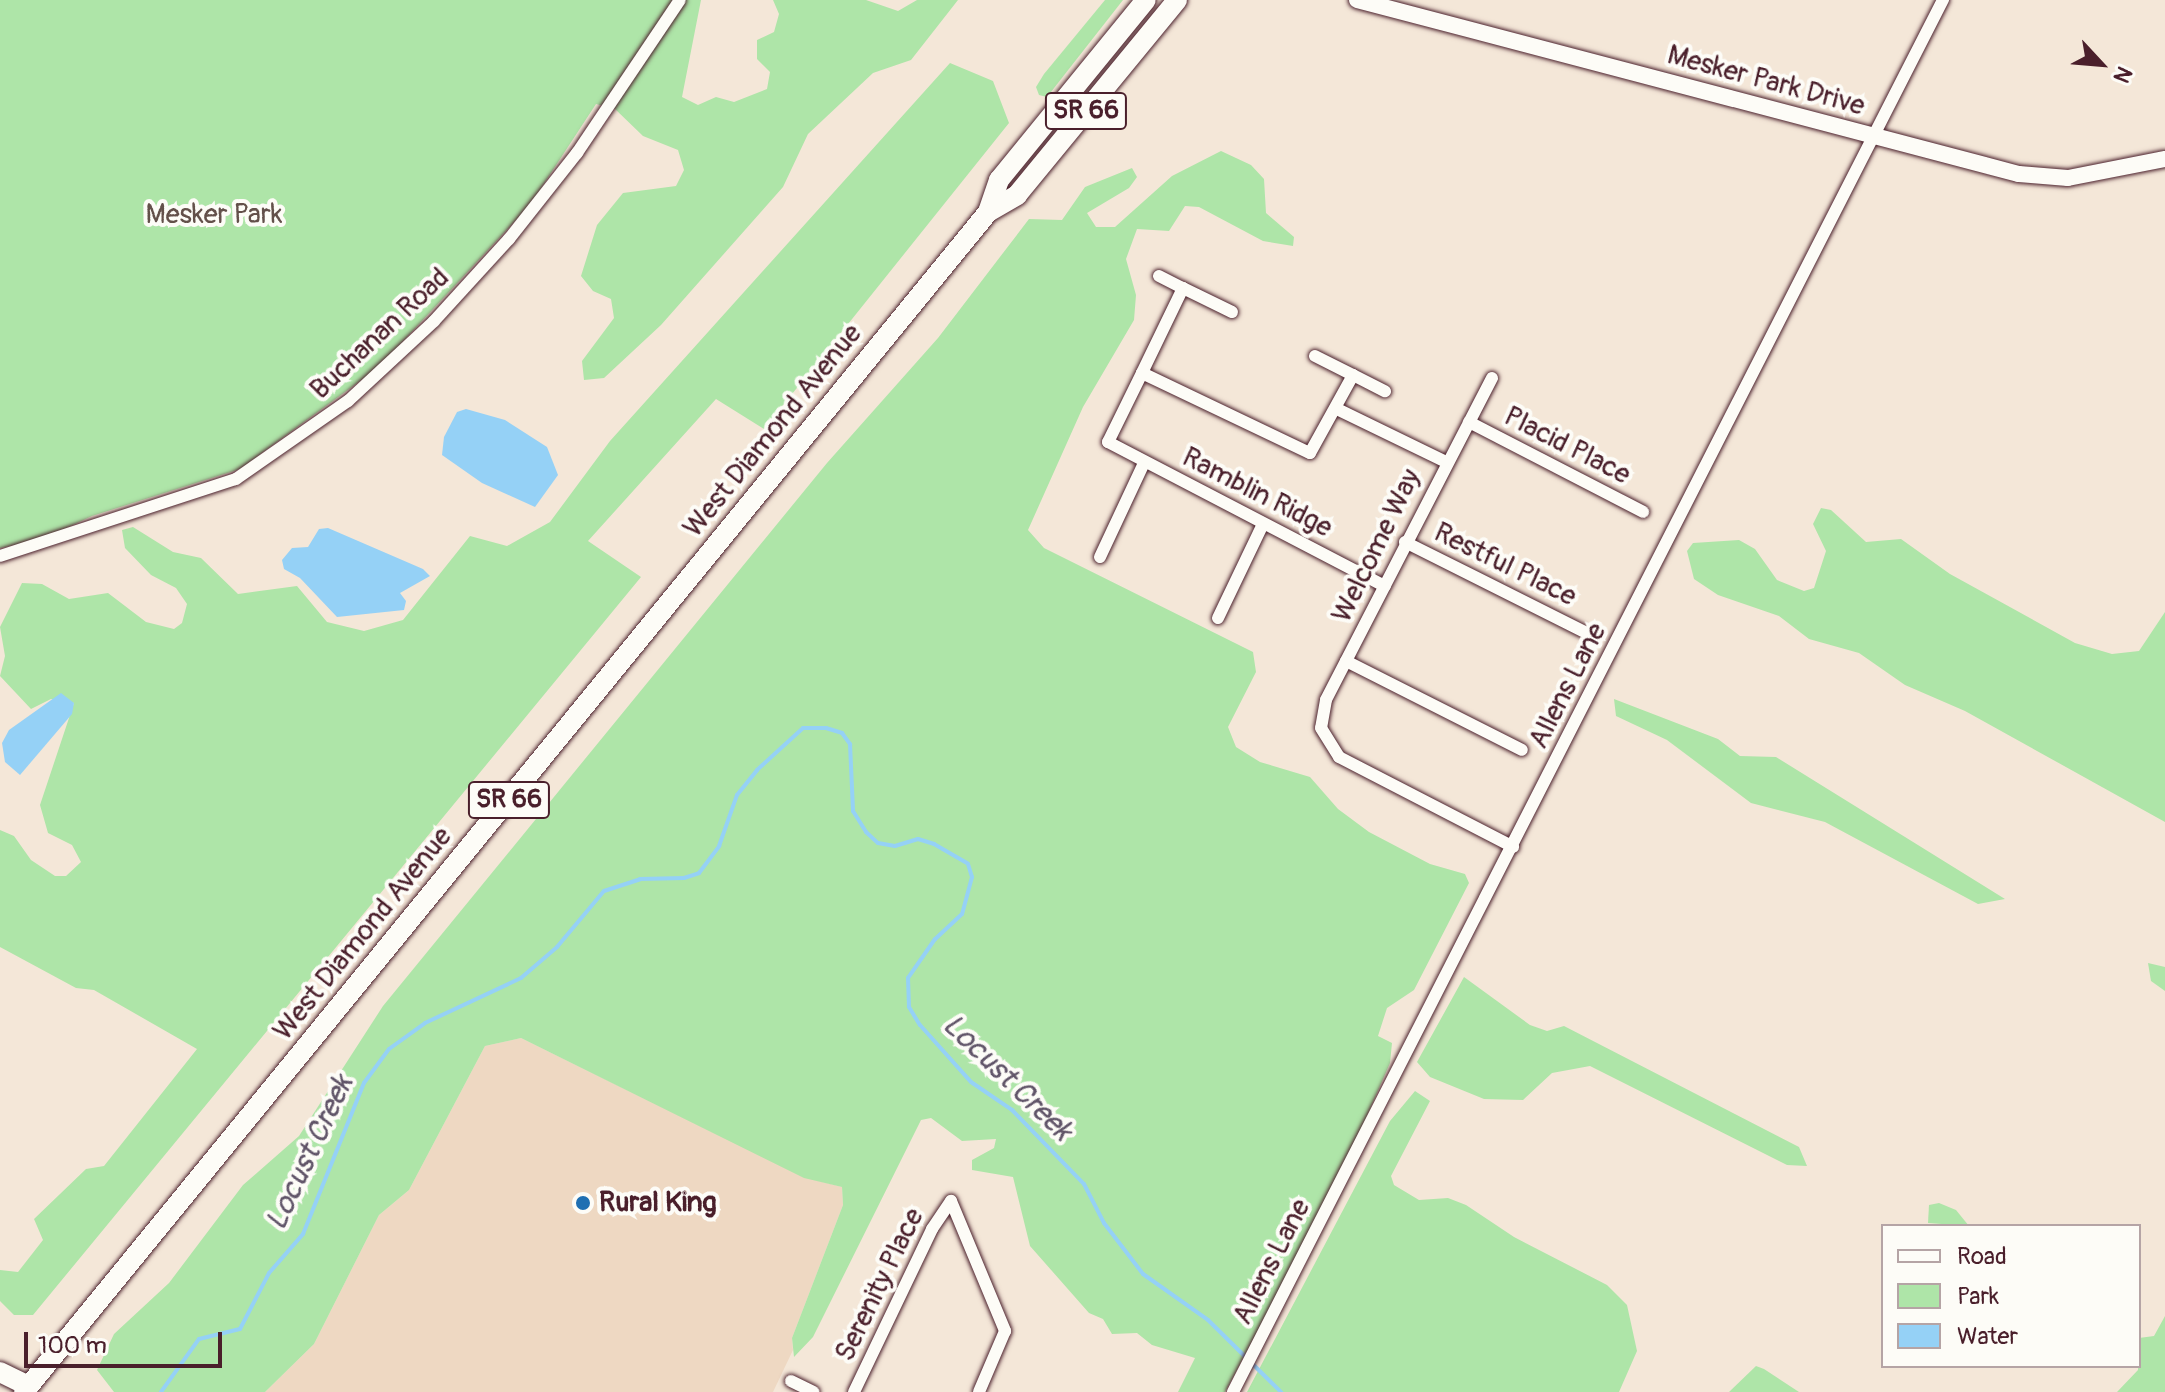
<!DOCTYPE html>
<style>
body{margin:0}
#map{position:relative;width:2165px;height:1392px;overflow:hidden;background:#f4e7d8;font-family:Pangolin,sans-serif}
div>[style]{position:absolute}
.built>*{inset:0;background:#eed8c2}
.green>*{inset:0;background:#aee5a8}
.water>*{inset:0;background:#95d1f6}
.stream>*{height:4px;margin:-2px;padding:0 2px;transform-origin:2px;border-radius:2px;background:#95d1f6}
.roads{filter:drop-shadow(0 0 2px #4a1f2b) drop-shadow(0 0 2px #4a1f2b)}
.minor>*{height:12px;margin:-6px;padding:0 6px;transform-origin:6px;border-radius:6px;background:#fdfcf7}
.tertiary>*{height:16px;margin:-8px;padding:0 8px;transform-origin:8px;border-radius:8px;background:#fdfcf7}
.primary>*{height:20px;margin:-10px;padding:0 10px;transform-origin:10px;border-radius:10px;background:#fdfcf7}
.dots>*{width:22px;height:22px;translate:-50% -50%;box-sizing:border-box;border:4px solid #fdfcf7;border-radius:50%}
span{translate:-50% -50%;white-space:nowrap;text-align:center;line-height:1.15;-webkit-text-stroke:8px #fdfcf7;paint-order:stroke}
.shield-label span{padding:2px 6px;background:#fdfcf7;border:2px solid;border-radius:6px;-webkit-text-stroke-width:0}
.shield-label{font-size:26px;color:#4a1f2b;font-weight:700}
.street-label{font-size:28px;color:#4a1f2b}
.park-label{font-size:28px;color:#63504a}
.poi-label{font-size:28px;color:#4a1f2b;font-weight:700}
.left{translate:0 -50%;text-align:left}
.water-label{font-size:30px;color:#605468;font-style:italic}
.legend{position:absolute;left:1881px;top:1224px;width:260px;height:144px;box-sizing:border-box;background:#fdfcf7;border:2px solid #b5a4a5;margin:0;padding:10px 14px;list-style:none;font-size:24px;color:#4a1f2b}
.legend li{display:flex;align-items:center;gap:16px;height:40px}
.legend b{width:40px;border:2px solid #b5a4a5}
.north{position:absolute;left:2061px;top:24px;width:80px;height:80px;-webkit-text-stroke:6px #fdfcf7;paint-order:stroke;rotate:116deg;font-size:22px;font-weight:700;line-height:32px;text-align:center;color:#4a1f2b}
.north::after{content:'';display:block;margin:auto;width:28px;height:36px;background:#4a1f2b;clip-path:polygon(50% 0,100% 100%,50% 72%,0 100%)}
.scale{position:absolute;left:24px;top:1332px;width:198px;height:36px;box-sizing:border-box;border:4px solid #4a1f2b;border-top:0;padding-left:10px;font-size:24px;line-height:28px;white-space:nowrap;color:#4a1f2b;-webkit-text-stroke:6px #fdfcf7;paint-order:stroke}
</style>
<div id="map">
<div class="built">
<div style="clip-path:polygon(521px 1038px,804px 1177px,842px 1187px,843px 1205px,792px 1338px,793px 1350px,773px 1392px,265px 1392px,314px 1344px,379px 1215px,409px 1190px,485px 1046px)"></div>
</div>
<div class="green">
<div style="clip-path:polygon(0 0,701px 0,682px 97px,698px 105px,716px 97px,734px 102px,767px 89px,770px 72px,757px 59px,757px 40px,774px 32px,779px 14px,773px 0,866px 0,898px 11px,917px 0,958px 0,911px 60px,873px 73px,808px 134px,783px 187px,661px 325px,604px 378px,584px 380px,582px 361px,614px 318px,611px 299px,593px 291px,581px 276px,597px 225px,623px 193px,676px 186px,684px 170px,678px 150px,643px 136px,615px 109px,596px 104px,530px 205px,379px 367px,240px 469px,92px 516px,41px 540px,0 548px)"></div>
<div style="clip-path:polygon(1105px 0,1123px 0,1047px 97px,1039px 95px,1036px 87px,1044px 74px)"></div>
<div style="clip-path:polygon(950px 63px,993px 81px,1009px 123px,764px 429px,716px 399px,588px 541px,641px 577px,33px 1315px,14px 1315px,0 1301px,0 1270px,18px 1272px,43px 1240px,34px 1219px,86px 1169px,104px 1166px,197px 1049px,94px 990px,76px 988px,0 947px,0 830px,14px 836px,31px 860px,55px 876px,66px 876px,81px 862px,72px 845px,48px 833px,40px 805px,74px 703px,51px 699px,31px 709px,0 676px,5px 656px,0 627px,22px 583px,42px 584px,69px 599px,108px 593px,146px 622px,174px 629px,182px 623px,187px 604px,176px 588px,151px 575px,125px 548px,122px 530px,133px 527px,173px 552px,201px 558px,238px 594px,297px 586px,327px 622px,364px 631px,403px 620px,470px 536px,507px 546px,550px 522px,610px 441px)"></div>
<div style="clip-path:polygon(1221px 151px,1251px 165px,1264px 179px,1266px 213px,1294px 237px,1293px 246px,1263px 241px,1199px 207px,1185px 206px,1169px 231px,1137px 229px,1126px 259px,1136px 295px,1134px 320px,1083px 407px,1028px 530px,1044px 548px,1253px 652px,1256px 672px,1228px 727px,1236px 747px,1260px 762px,1310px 777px,1338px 809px,1369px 832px,1430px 864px,1465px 874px,1469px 883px,1414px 990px,1387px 1008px,1378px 1036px,1392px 1043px,1390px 1063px,1339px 1180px,1225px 1392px,1178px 1392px,1195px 1358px,1152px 1345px,1137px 1333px,1112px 1334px,1103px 1319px,1089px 1313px,1030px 1246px,1013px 1177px,972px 1170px,972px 1160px,994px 1148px,996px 1139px,962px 1141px,931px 1118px,921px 1120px,813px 1337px,794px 1357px,792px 1338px,843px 1205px,842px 1187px,804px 1178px,521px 1038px,485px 1046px,409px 1190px,379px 1215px,314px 1344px,265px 1392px,114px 1392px,97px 1370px,114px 1334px,169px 1283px,243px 1185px,299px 1136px,383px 1006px,827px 463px,938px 338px,1029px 219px,1062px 220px,1085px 187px,1132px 168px,1137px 177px,1129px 188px,1087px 213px,1096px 227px,1115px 227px,1172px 176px)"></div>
<div style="clip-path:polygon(1821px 508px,1831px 510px,1866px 542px,1901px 539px,1950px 574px,2075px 643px,2112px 654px,2139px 651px,2165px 612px,2165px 822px,1965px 711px,1905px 685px,1859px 653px,1809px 639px,1779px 616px,1718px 595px,1694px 579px,1687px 551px,1693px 543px,1739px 540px,1755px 549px,1777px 580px,1804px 591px,1814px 588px,1826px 551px,1813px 524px)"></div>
<div style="clip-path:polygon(1614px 699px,1718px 739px,1740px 756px,1776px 757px,2005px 899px,1978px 904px,1825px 822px,1751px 803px,1667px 740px,1616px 716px)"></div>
<div style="clip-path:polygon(2148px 963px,2165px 967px,2165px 991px,2151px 981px)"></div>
<div style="clip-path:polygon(1464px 977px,1530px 1025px,1547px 1031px,1564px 1026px,1799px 1147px,1807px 1166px,1787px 1165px,1590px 1066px,1552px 1073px,1523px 1100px,1484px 1099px,1430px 1077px,1417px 1062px)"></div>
<div style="clip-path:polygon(1415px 1091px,1430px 1101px,1391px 1176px,1394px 1185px,1419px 1200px,1448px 1198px,1466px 1205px,1514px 1237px,1607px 1285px,1627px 1305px,1637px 1351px,1619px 1392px,1247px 1392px,1390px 1121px)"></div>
<div style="clip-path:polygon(1939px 1203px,1956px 1210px,1969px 1226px,1928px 1223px,1929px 1205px)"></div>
<div style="clip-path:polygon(2165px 1316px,2165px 1392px,2117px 1392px,2138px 1370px,2139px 1338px,2154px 1336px)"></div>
<div style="clip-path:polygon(1756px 1366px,1764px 1369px,1799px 1392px,1729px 1392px)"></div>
</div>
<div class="water">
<div style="clip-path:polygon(466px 409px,505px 420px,547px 447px,558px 475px,535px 507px,482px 483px,442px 455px,444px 437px,457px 412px)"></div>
<div style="clip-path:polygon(328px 528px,423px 569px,430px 576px,400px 593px,406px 601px,404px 610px,337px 617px,300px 578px,284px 569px,282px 560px,292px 548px,308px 547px,319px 529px)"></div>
<div style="clip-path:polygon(61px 693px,74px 703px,72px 714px,20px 775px,5px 762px,2px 743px,9px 730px)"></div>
</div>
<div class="stream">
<div style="left:161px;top:1392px;width:65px;rotate:-54.4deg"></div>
<div style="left:199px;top:1339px;width:42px;rotate:-13.7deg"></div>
<div style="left:240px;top:1329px;width:63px;rotate:-62.6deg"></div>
<div style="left:269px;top:1273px;width:52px;rotate:-48.9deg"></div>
<div style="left:303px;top:1234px;width:163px;rotate:-68deg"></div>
<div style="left:364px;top:1083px;width:42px;rotate:-53.7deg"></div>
<div style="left:389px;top:1049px;width:44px;rotate:-35.8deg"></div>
<div style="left:425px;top:1023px;width:106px;rotate:-25.1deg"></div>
<div style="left:521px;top:978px;width:48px;rotate:-40.7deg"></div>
<div style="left:557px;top:947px;width:73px;rotate:-50deg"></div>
<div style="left:604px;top:891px;width:38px;rotate:-18deg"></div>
<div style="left:640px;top:879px;width:44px;rotate:-1.3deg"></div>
<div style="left:684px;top:878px;width:16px;rotate:-18deg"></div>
<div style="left:699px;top:873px;width:34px;rotate:-53deg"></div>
<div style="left:719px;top:846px;width:54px;rotate:-70.6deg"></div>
<div style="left:737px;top:795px;width:32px;rotate:-51deg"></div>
<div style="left:757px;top:770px;width:62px;rotate:-42.4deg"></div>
<div style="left:803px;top:728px;width:23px"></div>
<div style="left:826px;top:728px;width:17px;rotate:17deg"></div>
<div style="left:842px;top:733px;width:14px;rotate:54deg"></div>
<div style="left:850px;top:744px;width:67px;rotate:87.4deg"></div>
<div style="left:853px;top:811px;width:25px;rotate:58deg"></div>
<div style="left:866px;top:832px;width:16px;rotate:43deg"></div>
<div style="left:878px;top:843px;width:17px;rotate:10deg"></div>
<div style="left:895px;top:846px;width:24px;rotate:-17deg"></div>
<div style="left:918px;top:839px;width:17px;rotate:17deg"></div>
<div style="left:934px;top:844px;width:39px;rotate:30deg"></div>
<div style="left:968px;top:864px;width:14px;rotate:73deg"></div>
<div style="left:972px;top:877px;width:38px;rotate:105deg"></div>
<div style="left:962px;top:914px;width:37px;rotate:137deg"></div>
<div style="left:935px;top:939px;width:47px;rotate:124.7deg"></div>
<div style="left:908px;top:978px;width:29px;rotate:88deg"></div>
<div style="left:909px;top:1007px;width:21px;rotate:59deg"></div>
<div style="left:920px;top:1025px;width:76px;rotate:48.2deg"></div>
<div style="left:971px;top:1082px;width:50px;rotate:34.3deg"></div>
<div style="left:1012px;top:1110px;width:103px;rotate:45.8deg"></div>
<div style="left:1084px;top:1184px;width:44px;rotate:62.9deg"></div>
<div style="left:1104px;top:1223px;width:64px;rotate:52.6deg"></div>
<div style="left:1143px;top:1274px;width:80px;rotate:35.3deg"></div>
<div style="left:1208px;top:1320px;width:103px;rotate:44.6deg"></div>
</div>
<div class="roads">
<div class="minor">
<div style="left:1159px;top:276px;width:27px;rotate:27deg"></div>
<div style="left:1232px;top:312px;width:55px;rotate:-153.9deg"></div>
<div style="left:1183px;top:288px;width:94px;rotate:115.8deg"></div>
<div style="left:1142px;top:373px;width:186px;rotate:25.5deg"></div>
<div style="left:1310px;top:453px;width:89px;rotate:-61.1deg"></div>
<div style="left:1353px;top:375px;width:36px;rotate:27deg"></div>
<div style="left:1315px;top:356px;width:42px;rotate:26.6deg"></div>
<div style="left:1142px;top:373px;width:77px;rotate:116.2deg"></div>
<div style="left:1108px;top:442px;width:312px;rotate:27.5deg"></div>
<div style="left:1492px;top:378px;width:362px;rotate:117.3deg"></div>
<div style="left:1326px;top:700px;width:28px;rotate:100deg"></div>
<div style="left:1321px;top:728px;width:34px;rotate:58deg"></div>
<div style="left:1339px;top:757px;width:196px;rotate:27.3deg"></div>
<div style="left:1337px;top:409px;width:121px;rotate:25.9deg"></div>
<div style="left:1469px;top:422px;width:196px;rotate:27.3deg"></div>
<div style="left:1405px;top:542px;width:199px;rotate:26.6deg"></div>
<div style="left:0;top:556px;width:248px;rotate:-18.1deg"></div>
<div style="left:236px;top:479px;width:136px;rotate:-34.9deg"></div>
<div style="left:348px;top:401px;width:117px;rotate:-42.9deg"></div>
<div style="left:434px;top:321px;width:111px;rotate:-47.6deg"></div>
<div style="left:509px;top:239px;width:110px;rotate:-51.7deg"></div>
<div style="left:577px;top:153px;width:184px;rotate:-56.1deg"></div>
<div style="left:1100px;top:557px;width:104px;rotate:-64.9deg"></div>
<div style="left:1218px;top:618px;width:104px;rotate:-64.4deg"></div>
<div style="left:1346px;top:661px;width:197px;rotate:26.8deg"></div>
<div style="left:791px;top:1381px;width:25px;rotate:26deg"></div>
<div style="left:854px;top:1392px;width:181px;rotate:-64.4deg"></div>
<div style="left:932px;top:1229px;width:34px;rotate:-56deg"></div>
<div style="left:951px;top:1201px;width:141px;rotate:67.4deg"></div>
<div style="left:1005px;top:1331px;width:66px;rotate:113.1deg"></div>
<div style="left:1233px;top:1392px;width:1563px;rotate:-62.98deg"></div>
</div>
<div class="tertiary">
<div style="left:1357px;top:0;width:684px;rotate:14.73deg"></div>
<div style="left:2019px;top:174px;width:49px;rotate:4.7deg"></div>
<div style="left:2068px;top:178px;width:99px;rotate:-11.1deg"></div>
</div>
<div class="primary">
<div style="left:988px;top:212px;width:34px;rotate:-30deg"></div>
<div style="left:1017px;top:195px;width:252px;rotate:-50.6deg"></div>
<div style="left:0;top:1372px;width:32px;rotate:26deg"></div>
<div style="left:24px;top:1392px;width:1524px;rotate:-50.75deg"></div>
<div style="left:988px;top:212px;width:34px;rotate:-71deg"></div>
<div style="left:999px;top:180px;width:232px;rotate:-50.8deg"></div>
</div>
</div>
<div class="dots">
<div style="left:583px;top:1203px;background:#1f6fb2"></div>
</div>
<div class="shield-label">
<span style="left:1086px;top:111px">SR 66</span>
<span style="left:509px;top:800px">SR 66</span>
</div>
<div class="street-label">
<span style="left:1766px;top:81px;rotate:15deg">Mesker Park Drive</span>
<span style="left:380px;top:334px;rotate:-43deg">Buchanan Road</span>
<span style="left:773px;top:431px;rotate:-51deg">West Diamond Avenue</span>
<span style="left:1567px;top:446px;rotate:27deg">Placid Place</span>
<span style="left:1257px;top:493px;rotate:27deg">Ramblin Ridge</span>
<span style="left:1377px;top:546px;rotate:-64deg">Welcome Way</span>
<span style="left:1505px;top:565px;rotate:26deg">Restful Place</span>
<span style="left:1568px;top:686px;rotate:-63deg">Allens Lane</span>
<span style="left:363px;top:934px;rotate:-51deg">West Diamond Avenue</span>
<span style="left:1272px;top:1262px;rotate:-63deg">Allens Lane</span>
<span style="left:880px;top:1285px;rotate:-64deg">Serenity Place</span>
</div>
<div class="park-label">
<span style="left:214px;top:215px">Mesker Park</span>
</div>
<div class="poi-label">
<span class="left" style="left:599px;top:1203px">Rural King</span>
</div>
<div class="water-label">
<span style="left:1007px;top:1078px;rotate:44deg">Locust Creek</span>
<span style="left:310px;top:1153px;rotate:-65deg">Locust Creek</span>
</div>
<ul class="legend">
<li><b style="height:10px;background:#fdfcf7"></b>Road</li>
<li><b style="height:22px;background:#aee5a8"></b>Park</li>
<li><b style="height:22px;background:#95d1f6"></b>Water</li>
</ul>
<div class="north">N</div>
<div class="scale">100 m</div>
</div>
